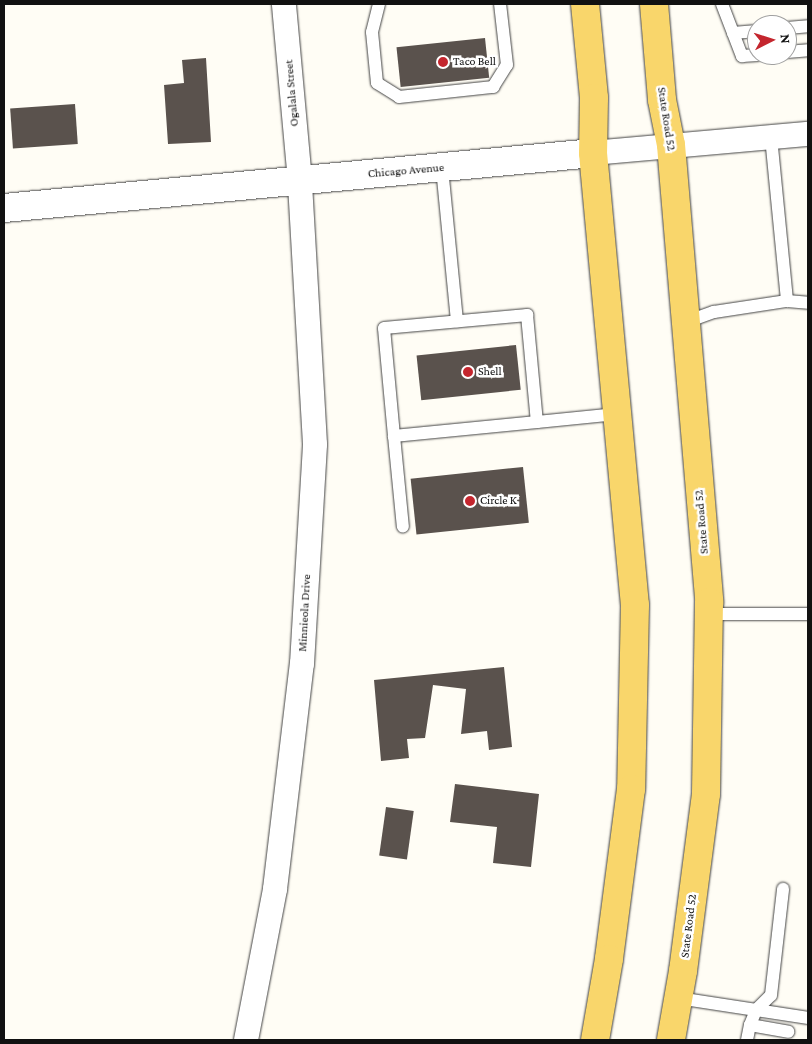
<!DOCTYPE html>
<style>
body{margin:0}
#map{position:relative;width:812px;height:1044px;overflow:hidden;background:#fffdf5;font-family:"Crimson Pro",serif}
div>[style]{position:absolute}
.building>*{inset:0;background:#5a524d;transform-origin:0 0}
.roads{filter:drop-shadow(0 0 1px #444) drop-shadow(0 0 1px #444)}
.service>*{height:12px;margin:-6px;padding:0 6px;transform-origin:6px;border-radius:6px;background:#fff}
.minor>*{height:24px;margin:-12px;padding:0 12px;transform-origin:12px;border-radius:12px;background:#fff}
.tertiary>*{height:28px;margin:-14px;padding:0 14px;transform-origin:14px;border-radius:14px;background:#fff}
.primary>*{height:28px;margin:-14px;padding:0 14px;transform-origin:14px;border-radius:14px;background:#f9d66b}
.dots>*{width:14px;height:14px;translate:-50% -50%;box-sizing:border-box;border:2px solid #fff;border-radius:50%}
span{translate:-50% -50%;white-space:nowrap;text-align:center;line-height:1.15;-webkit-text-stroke:5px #fff;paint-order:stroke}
.poi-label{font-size:12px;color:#111}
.left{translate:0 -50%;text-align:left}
.street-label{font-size:12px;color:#111}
.frame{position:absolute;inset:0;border:5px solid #111;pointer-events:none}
.north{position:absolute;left:747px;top:15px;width:50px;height:50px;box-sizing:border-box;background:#fff;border:1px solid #a0a0a0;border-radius:50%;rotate:85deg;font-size:14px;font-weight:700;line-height:20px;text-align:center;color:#111}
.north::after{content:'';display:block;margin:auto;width:18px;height:22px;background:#c4262e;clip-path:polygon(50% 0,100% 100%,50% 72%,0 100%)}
</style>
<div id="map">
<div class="building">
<div style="left:485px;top:38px;width:40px;height:89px;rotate:84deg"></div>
<div style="clip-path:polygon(206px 58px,211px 142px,168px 144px,164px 85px,184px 83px,182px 60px)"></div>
<div style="left:75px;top:104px;width:40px;height:65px;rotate:86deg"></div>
<div style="left:516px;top:345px;width:45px;height:100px;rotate:84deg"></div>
<div style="left:523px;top:467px;width:56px;height:113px;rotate:84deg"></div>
<div style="clip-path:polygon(504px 667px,512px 747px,489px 750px,487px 731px,461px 734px,466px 689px,433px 685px,425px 738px,407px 739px,409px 758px,381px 761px,374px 680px)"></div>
<div style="clip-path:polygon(455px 784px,539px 794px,531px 867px,493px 863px,497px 827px,450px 822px)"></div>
<div style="left:386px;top:807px;width:28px;height:49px;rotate:8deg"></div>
</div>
<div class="roads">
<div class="service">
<div style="left:379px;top:4px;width:29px;rotate:104deg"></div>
<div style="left:372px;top:32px;width:51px;rotate:84.4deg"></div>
<div style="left:377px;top:83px;width:26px;rotate:32deg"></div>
<div style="left:399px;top:97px;width:95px;rotate:-6.1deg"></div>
<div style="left:493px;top:87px;width:26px;rotate:-58deg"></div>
<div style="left:507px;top:65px;width:61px;rotate:-96.5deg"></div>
<div style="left:722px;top:4px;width:56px;rotate:69deg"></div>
<div style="left:742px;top:56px;width:15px;rotate:-4deg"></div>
<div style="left:787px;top:28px;width:21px;rotate:-5deg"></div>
<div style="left:733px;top:33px;width:24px;rotate:-5deg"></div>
<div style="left:787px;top:52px;width:21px;rotate:-5deg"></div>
<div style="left:771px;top:137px;width:165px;rotate:84.4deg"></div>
<div style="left:787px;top:301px;width:21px;rotate:5deg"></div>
<div style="left:442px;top:168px;width:154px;rotate:84.4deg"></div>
<div style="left:527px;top:315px;width:107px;rotate:84.7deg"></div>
<div style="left:537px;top:422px;width:144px;rotate:174.4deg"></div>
<div style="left:394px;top:436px;width:108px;rotate:-95.3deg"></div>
<div style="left:384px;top:328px;width:144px;rotate:-5.2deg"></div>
<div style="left:686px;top:322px;width:30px;rotate:-20deg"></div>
<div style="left:714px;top:312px;width:74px;rotate:-8.6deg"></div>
<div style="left:537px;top:422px;width:80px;rotate:-5.7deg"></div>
<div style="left:394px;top:436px;width:91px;rotate:84.4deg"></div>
<div style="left:709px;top:614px;width:99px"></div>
<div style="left:678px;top:998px;width:132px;rotate:8.7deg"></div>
<div style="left:750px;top:1025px;width:39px;rotate:10deg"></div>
<div style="left:747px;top:1040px;width:15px;rotate:-79deg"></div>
<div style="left:750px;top:1025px;width:16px;rotate:-68deg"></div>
<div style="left:756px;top:1010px;width:21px;rotate:-45deg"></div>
<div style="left:771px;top:995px;width:107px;rotate:-83.5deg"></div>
</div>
<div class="minor">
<div style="left:593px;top:153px;width:216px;rotate:-5.1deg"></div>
<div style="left:246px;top:1040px;width:154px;rotate:-79.1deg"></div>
<div style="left:275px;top:889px;width:227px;rotate:-83.2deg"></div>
<div style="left:302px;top:664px;width:220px;rotate:-86.6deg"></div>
<div style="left:315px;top:444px;width:263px;rotate:-93.3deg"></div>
<div style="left:300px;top:181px;width:178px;rotate:-95.2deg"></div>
</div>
<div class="tertiary">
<div style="left:4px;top:208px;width:592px;rotate:-5.33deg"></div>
</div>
<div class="primary">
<div style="left:585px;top:4px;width:94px;rotate:84.5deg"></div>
<div style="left:594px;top:98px;width:55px;rotate:91deg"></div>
<div style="left:593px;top:153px;width:454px;rotate:84.7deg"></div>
<div style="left:635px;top:605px;width:184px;rotate:91.2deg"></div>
<div style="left:631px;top:789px;width:171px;rotate:97.4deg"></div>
<div style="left:609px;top:959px;width:82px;rotate:99.8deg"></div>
<div style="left:654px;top:4px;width:96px;rotate:85.2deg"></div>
<div style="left:662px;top:100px;width:46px;rotate:78.7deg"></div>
<div style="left:671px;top:145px;width:459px;rotate:85.2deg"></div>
<div style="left:709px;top:602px;width:192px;rotate:90.9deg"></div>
<div style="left:706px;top:794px;width:178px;rotate:97.4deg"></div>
<div style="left:683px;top:971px;width:70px;rotate:99.9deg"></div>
</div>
</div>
<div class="dots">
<div style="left:443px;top:62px;background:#c4262e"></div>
<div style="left:468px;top:372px;background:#c4262e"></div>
<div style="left:470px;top:501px;background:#c4262e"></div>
</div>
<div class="poi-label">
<span class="left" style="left:453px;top:62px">Taco Bell</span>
<span class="left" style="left:478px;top:372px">Shell</span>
<span class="left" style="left:480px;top:501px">Circle K</span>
</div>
<div class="street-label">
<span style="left:292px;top:93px;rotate:-95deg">Ogalala Street</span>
<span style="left:666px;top:119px;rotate:81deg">State Road 52</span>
<span style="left:406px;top:171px;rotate:-5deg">Chicago Avenue</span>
<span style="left:702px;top:522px;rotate:-95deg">State Road 52</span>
<span style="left:305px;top:613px;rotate:-87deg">Minnieola Drive</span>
<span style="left:689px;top:926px;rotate:-83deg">State Road 52</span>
</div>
<div class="frame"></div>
<div class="north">N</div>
</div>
